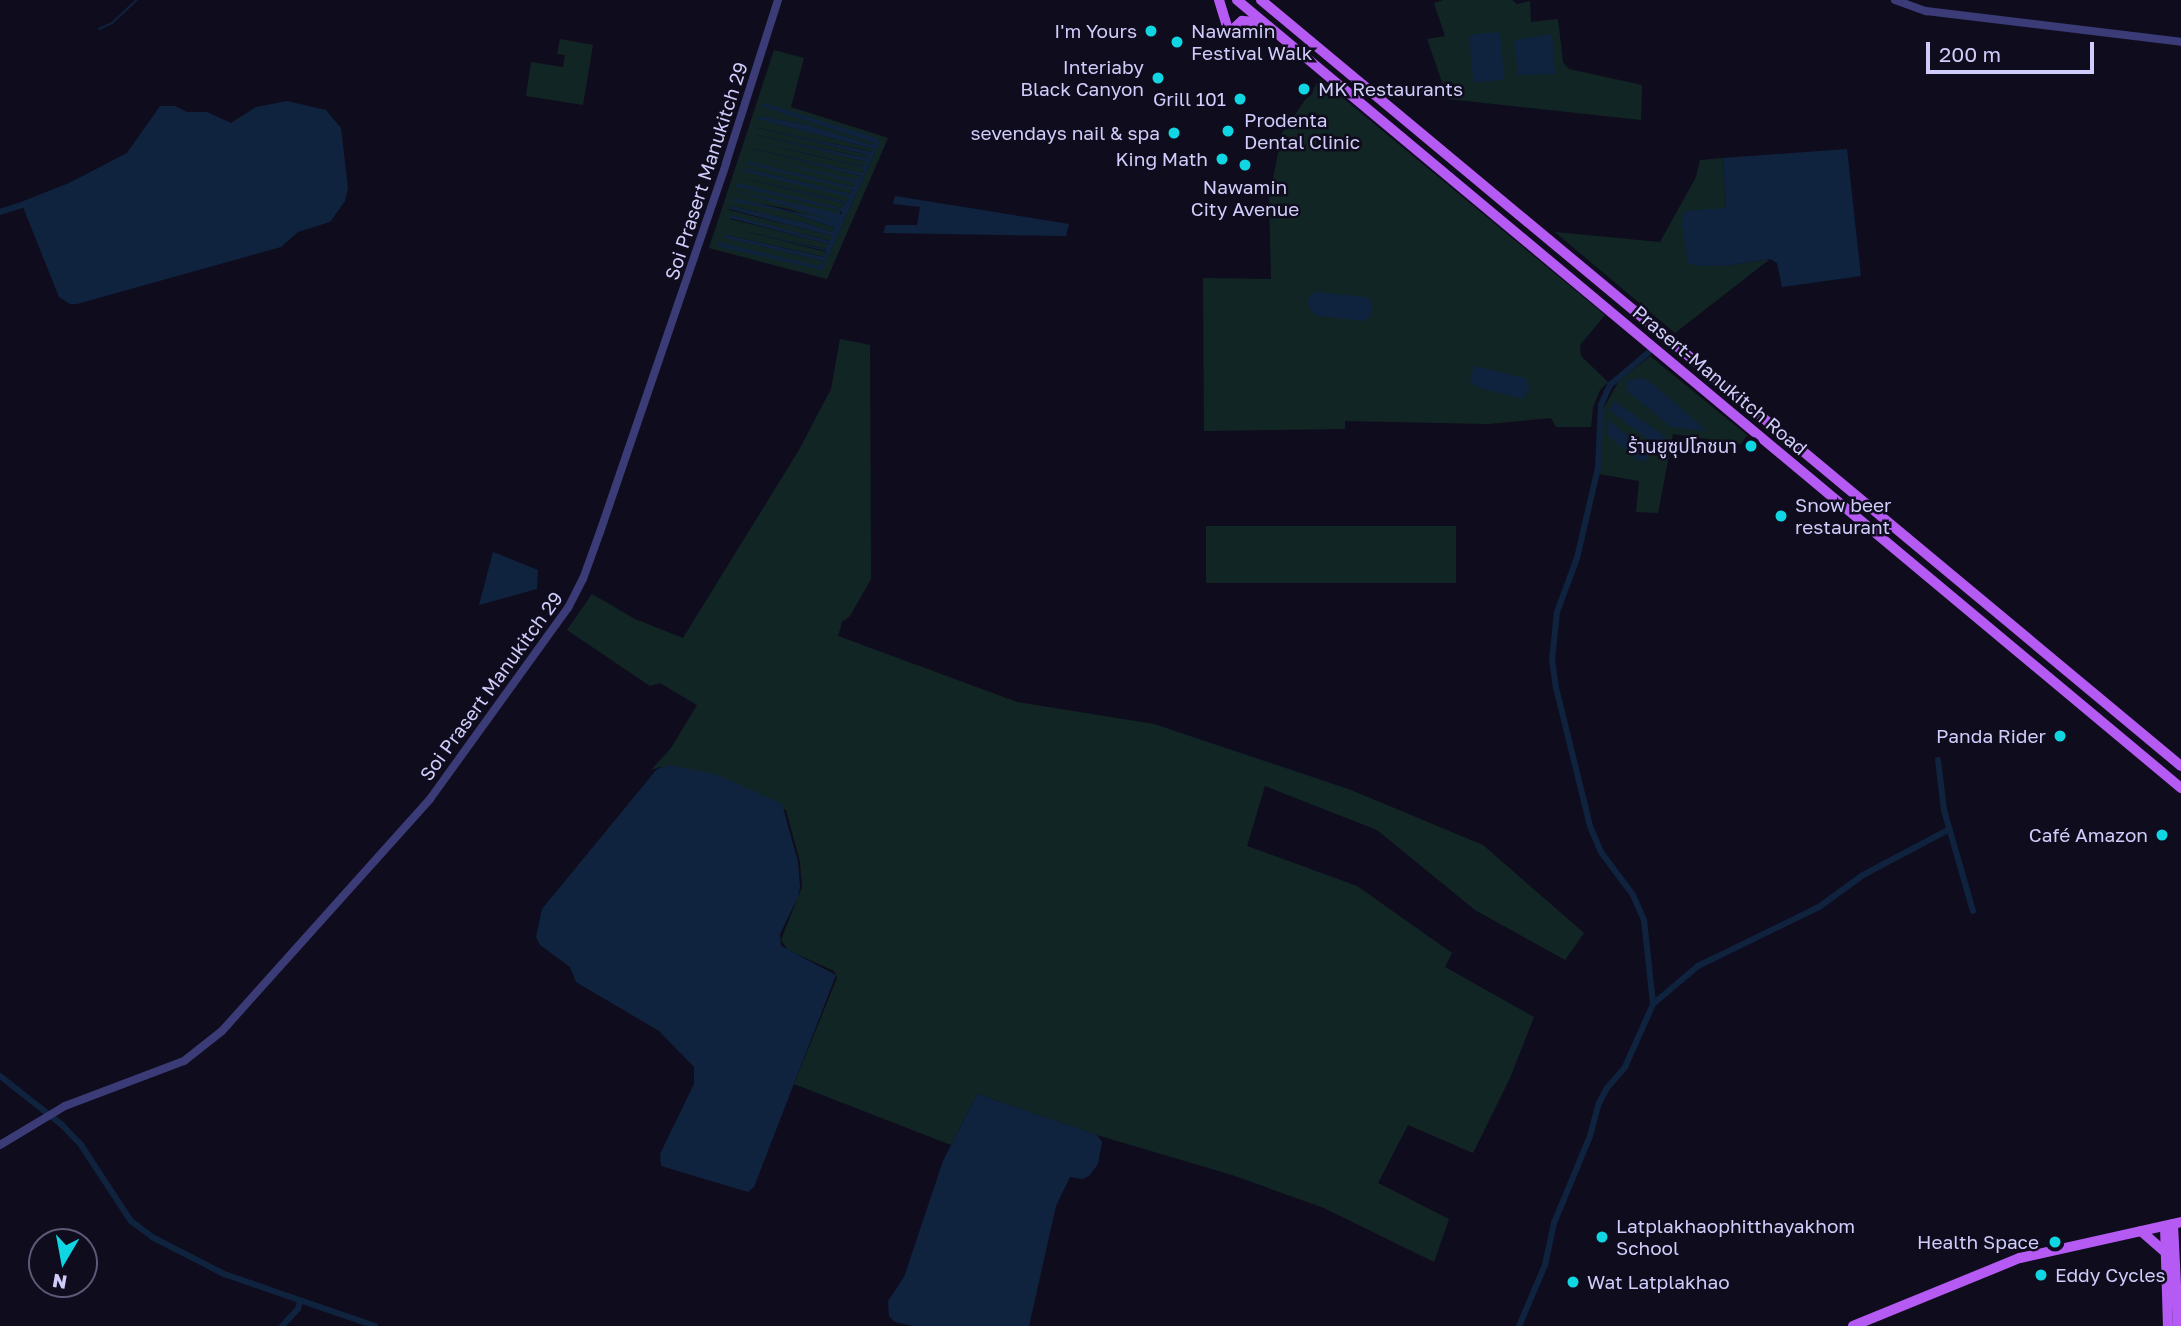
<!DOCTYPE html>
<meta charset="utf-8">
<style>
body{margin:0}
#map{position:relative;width:2181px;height:1326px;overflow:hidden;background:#0f0d1d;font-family:"Golos Text","Noto Sans Thai",sans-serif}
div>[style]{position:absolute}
.green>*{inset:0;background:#112624;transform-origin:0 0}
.water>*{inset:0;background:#0f233f;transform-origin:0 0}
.stream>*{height:2px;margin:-1px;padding:0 1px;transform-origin:1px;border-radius:1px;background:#0f233f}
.canal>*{height:6px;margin:-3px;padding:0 3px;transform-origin:3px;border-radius:3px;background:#0f233f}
.minor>*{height:8px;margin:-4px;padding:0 4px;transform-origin:4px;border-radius:4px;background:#3b3b78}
.major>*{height:10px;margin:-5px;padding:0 5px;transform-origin:5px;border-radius:5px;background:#b55bf3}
.dots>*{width:19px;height:19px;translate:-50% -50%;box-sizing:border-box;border:4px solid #0f0d1d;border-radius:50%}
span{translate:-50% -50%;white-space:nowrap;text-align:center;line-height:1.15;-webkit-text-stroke:5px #0f0d1d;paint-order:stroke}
.poi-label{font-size:19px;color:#d0ccfb}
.right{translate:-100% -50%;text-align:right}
.left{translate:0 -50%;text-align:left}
.street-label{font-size:19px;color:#d0ccfb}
.north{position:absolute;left:28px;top:1228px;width:70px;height:70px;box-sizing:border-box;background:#0f0d1d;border:2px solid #5c5976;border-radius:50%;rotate:190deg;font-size:19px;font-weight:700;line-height:28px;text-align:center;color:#d0ccfb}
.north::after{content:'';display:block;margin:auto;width:24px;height:32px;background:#10d6e3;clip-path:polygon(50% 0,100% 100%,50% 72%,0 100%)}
.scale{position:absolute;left:1926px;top:42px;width:168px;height:32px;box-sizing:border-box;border:4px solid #d0ccfb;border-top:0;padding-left:9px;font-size:21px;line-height:24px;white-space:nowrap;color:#d0ccfb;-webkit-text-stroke:5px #0f0d1d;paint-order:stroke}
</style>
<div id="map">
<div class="green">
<div style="clip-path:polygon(1443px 0,1512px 0,1517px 4px,1530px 1px,1531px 22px,1558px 19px,1563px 62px,1569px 69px,1642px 85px,1641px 120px,1448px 99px,1427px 39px,1445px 36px,1434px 3px)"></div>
<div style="clip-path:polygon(560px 39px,593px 45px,583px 105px,526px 96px,531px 62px,563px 67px,565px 55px,557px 54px)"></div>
<div style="clip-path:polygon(evenodd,774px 50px,804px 58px,791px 107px,888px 138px,827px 279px,709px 248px,774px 50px,763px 103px,880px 141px,822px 270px,716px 244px,819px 267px,824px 261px,731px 239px,727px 235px,825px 257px,826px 252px,744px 231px,827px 249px,829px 244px,730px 219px,730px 216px,831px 241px,833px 236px,729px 210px,730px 206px,806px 223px,831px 232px,835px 228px,789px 212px,731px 199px,784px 208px,837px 224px,838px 219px,737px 191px,840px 216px,840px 210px,736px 186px,841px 208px,846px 204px,739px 177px,848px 202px,850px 197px,744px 168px,851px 194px,853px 189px,747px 161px,854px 187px,860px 176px,750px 148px,863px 173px,864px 170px,859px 166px,751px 141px,864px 166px,868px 162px,753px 134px,868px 158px,868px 155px,754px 127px,873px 152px,874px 149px,759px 119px,759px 116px,808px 125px,872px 145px,875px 143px,762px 106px,763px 103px)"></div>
<div style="clip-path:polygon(1320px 79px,1605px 315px,1580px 345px,1581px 356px,1608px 382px,1600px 390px,1593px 407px,1591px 427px,1556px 427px,1551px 418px,1488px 424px,1345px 421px,1345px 429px,1204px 431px,1203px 278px,1271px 279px,1269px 199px,1282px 133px)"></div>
<div style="clip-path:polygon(1723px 158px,1726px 209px,1723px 266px,1770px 259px,1675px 333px,1555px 232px,1660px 242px,1696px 177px,1700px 160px)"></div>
<div style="clip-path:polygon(840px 339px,870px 345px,871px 579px,850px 616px,842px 622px,838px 636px,1017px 702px,1154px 724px,1351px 790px,1483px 845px,1584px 933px,1565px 960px,1475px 910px,1377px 830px,1265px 786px,1247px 846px,1357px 886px,1452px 953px,1445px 967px,1534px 1017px,1510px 1078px,1473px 1153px,1408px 1125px,1378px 1183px,1449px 1219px,1434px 1262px,1324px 1208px,1232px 1175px,1097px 1135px,977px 1094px,951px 1145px,794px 1084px,837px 978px,834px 971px,788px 950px,781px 940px,802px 887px,800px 862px,786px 810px,660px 767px,651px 770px,671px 748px,697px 705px,660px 683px,650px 686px,567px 630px,592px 594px,635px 619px,683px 638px,799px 450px,831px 389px)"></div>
<div style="clip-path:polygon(1650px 356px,1747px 435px,1741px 444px,1673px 434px,1658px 513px,1636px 512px,1639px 481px,1599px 474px,1603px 409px,1619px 381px)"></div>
<div style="left:1456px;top:526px;width:57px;height:250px;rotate:90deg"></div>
</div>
<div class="water">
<div style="left:1500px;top:32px;width:48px;height:31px;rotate:85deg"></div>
<div style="clip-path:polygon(1552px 34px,1555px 74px,1518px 75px,1514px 40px)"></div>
<div style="clip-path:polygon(287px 101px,326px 110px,341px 128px,348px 188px,345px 201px,330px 222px,298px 232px,281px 247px,77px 304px,70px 304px,59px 297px,21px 202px,69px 183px,127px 153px,160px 106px,175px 106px,187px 112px,207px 112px,231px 123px,256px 107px)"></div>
<div style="clip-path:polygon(763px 103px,874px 137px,880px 141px,822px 270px,717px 246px,717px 242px,819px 266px,824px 261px,725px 238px,727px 235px,824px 257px,826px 251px,744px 231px,826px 249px,829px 244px,730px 218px,730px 215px,830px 241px,832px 236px,729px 209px,730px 206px,806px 223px,831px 232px,835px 228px,789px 212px,732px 201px,734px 198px,839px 222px,737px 191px,842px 214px,840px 210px,735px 186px,737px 183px,841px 208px,846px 204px,739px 177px,848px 202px,849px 197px,743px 171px,744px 168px,851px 194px,853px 190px,748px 164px,747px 161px,854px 187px,856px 183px,747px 155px,857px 180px,860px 176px,750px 148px,863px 173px,864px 170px,859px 166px,751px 140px,864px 166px,867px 162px,753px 134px,867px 158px,868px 155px,754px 127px,872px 152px,874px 149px,758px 119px,759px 116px,808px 125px,872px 145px,875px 143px,761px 106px)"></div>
<div style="clip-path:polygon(1847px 149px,1861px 276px,1782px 287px,1777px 263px,1770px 259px,1723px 266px,1697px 266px,1688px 263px,1682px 225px,1684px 211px,1726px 208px,1723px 158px)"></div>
<div style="clip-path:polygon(895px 196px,1069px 224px,1066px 236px,883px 233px,886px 225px,917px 225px,920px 207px,893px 204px)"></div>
<div style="clip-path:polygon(1315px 292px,1365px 297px,1372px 302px,1372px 316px,1363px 321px,1315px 315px,1309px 308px,1308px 299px)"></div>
<div style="clip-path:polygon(1474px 366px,1525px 378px,1530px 387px,1523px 399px,1477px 387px,1470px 381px)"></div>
<div style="clip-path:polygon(1638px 378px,1648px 380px,1707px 431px,1671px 427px,1627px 391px,1626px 381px)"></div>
<div style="clip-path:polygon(1614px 401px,1665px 436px,1662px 450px,1609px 410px)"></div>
<div style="clip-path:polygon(1608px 420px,1630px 437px,1648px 455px,1647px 459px,1641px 462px,1607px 435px)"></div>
<div style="clip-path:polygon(493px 552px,538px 570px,537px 589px,479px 605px)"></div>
<div style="clip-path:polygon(670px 765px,718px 775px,782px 804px,798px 862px,800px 887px,798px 897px,780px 934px,781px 946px,836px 975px,754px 1187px,748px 1192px,661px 1166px,660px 1154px,694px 1084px,694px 1067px,659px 1031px,576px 982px,570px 967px,540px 945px,536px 937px,542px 909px,657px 769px)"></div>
<div style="clip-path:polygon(977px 1094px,1097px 1135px,1102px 1142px,1098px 1164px,1089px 1176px,1082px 1179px,1070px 1177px,1056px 1206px,1029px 1326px,913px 1326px,895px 1322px,889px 1316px,888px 1301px,904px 1277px,943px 1161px)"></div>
</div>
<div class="stream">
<div style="left:99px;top:29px;width:14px;rotate:-25deg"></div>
<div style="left:112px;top:23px;width:34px;rotate:-43deg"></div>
</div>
<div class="canal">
<div style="left:0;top:212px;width:29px;rotate:-18deg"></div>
<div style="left:1938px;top:760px;width:50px;rotate:83.2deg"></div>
<div style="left:1944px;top:810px;width:105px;rotate:74deg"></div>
<div style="left:1653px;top:1004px;width:59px;rotate:-40.2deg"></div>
<div style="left:1698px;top:966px;width:135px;rotate:-26deg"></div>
<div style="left:1819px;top:907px;width:54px;rotate:-36deg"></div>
<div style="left:1863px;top:875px;width:98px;rotate:-27.9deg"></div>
<div style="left:0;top:1076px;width:79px;rotate:38.3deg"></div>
<div style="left:62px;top:1125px;width:28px;rotate:46deg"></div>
<div style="left:81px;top:1145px;width:91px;rotate:56.7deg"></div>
<div style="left:131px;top:1221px;width:26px;rotate:37deg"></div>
<div style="left:152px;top:1237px;width:81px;rotate:27.2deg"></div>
<div style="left:224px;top:1274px;width:160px;rotate:19deg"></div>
<div style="left:282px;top:1326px;width:23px;rotate:-47deg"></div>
<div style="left:298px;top:1309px;width:8px;rotate:-76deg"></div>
<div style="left:1519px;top:1326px;width:66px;rotate:-66.9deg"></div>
<div style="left:1545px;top:1265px;width:43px;rotate:-77.9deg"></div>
<div style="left:1554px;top:1223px;width:94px;rotate:-67.5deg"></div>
<div style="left:1590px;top:1136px;width:34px;rotate:-75deg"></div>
<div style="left:1599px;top:1103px;width:17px;rotate:-62deg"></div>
<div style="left:1607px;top:1088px;width:28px;rotate:-49deg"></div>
<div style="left:1625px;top:1067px;width:69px;rotate:-66deg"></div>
<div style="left:1653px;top:1004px;width:84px;rotate:-96.1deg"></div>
<div style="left:1644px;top:920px;width:27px;rotate:-114deg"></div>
<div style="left:1633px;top:895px;width:54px;rotate:-126.7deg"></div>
<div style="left:1601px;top:852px;width:28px;rotate:-113deg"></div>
<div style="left:1590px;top:826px;width:142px;rotate:-103.8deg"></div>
<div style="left:1556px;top:688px;width:28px;rotate:-98deg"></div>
<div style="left:1552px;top:660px;width:48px;rotate:-84.1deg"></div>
<div style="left:1557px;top:612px;width:58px;rotate:-69.7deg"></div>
<div style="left:1577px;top:558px;width:92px;rotate:-76.9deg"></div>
<div style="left:1598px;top:468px;width:63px;rotate:-87.3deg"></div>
<div style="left:1601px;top:405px;width:22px;rotate:-66deg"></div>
<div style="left:1610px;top:385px;width:51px;rotate:-40.2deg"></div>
</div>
<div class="minor">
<div style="left:1895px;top:0;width:33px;rotate:20deg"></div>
<div style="left:1926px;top:11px;width:257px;rotate:6.9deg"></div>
<div style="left:0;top:1145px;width:76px;rotate:-31deg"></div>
<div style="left:65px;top:1106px;width:127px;rotate:-20.7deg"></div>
<div style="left:184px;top:1061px;width:48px;rotate:-38.3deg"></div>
<div style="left:222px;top:1031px;width:312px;rotate:-48.1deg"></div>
<div style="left:430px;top:799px;width:236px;rotate:-54.2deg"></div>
<div style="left:568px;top:608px;width:33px;rotate:-63deg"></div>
<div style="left:583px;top:579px;width:50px;rotate:-70.1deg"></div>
<div style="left:600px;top:532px;width:390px;rotate:-71.1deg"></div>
<div style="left:726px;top:163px;width:171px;rotate:-72.3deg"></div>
</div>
<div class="major">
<div style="left:1219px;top:0;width:34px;rotate:73deg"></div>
<div style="left:1229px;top:33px;width:18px;rotate:-43deg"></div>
<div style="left:1242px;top:21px;width:19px;rotate:3deg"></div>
<div style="left:1237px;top:0;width:1230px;rotate:39.85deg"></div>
<div style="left:1261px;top:0;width:1197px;rotate:39.78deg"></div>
<div style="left:2173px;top:1224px;width:102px;rotate:87.2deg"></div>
<div style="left:2165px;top:1226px;width:100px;rotate:88.3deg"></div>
<div style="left:2141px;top:1231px;width:33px;rotate:41deg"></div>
<div style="left:1853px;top:1326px;width:180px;rotate:-22.2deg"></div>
<div style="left:2020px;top:1258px;width:165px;rotate:-12.6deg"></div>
</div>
<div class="dots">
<div style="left:1151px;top:31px;background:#10d6e3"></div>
<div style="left:1177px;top:42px;background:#10d6e3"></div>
<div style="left:1158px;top:78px;background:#10d6e3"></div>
<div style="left:1304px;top:89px;background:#10d6e3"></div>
<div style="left:1240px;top:99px;background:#10d6e3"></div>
<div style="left:1228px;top:131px;background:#10d6e3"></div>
<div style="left:1174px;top:133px;background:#10d6e3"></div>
<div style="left:1222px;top:159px;background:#10d6e3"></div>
<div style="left:1245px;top:165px;background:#10d6e3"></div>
<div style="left:1751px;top:446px;background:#10d6e3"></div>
<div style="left:1781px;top:516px;background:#10d6e3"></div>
<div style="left:2060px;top:736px;background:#10d6e3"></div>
<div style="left:2162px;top:835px;background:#10d6e3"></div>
<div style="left:1602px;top:1237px;background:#10d6e3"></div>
<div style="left:2055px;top:1242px;background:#10d6e3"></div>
<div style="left:2041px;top:1275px;background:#10d6e3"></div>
<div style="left:1573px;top:1282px;background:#10d6e3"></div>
</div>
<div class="poi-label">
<span class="right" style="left:1137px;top:31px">I'm Yours</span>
<span class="left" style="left:1191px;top:42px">Nawamin<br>Festival Walk</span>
<span class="right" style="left:1144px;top:78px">Interiaby<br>Black Canyon</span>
<span class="left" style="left:1318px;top:89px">MK Restaurants</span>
<span class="right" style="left:1226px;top:99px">Grill 101</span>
<span class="left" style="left:1244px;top:131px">Prodenta<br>Dental Clinic</span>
<span class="right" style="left:1160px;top:133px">sevendays nail &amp; spa</span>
<span class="right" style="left:1208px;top:159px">King Math</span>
<span style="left:1245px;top:198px">Nawamin<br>City Avenue</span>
<span class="right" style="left:1737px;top:446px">ร้านยูซุปโภชนา</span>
<span class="left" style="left:1795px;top:516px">Snow beer<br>restaurant</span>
<span class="right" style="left:2046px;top:736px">Panda Rider</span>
<span class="right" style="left:2148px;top:835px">Café Amazon</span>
<span class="left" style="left:1616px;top:1237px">Latplakhaophitthayakhom<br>School</span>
<span class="right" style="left:2039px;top:1242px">Health Space</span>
<span class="left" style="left:2055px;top:1275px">Eddy Cycles</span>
<span class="left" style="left:1587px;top:1282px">Wat Latplakhao</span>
</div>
<div class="street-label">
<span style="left:706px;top:171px;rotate:-72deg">Soi Prasert Manukitch 29</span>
<span style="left:1720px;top:380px;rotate:40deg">Prasert-Manukitch Road</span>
<span style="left:491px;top:686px;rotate:-54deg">Soi Prasert Manukitch 29</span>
</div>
<div class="north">N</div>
<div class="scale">200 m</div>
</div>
